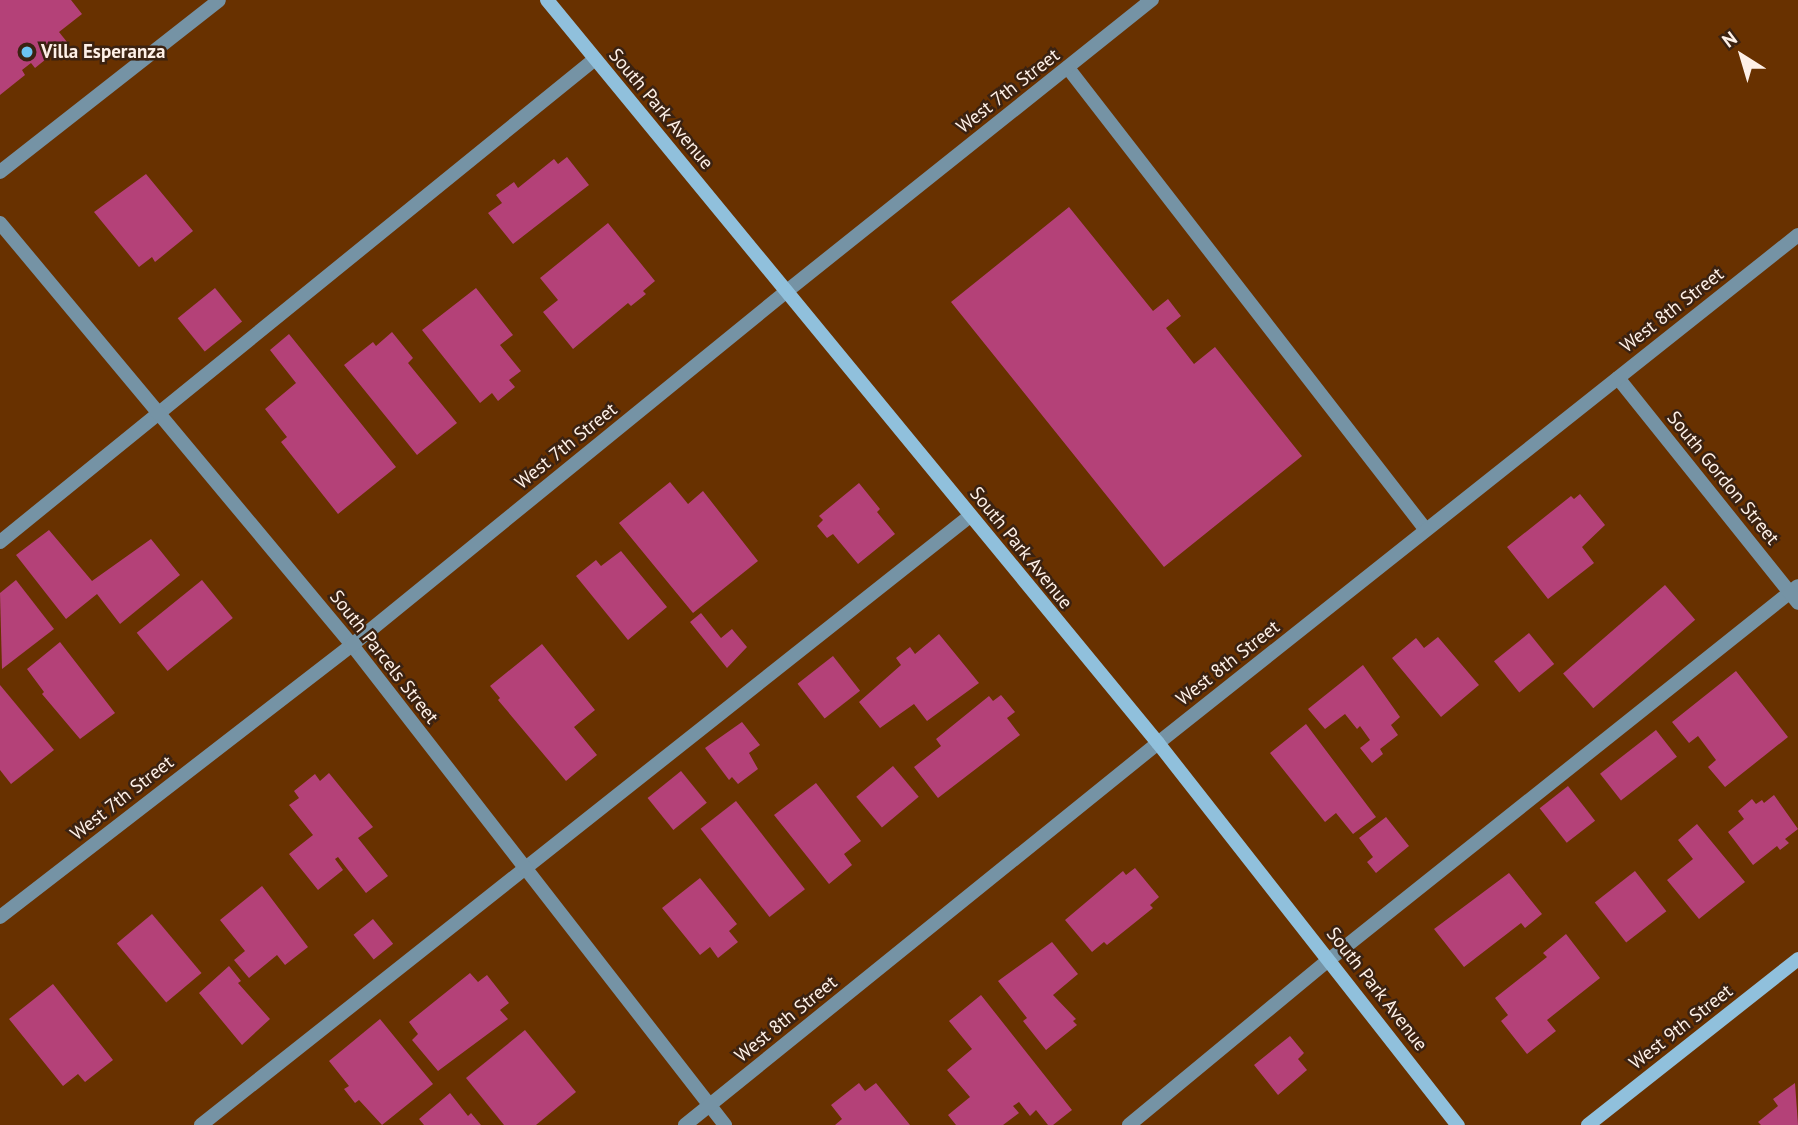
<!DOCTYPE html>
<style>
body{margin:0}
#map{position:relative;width:1798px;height:1125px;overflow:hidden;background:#683100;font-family:"PT Sans",sans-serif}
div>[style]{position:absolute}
.building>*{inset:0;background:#b44178;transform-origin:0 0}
.lane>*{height:14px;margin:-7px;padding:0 7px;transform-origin:7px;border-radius:7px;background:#7593a5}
.street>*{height:14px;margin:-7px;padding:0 7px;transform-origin:7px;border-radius:7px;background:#7593a5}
.secondary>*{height:14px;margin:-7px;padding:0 7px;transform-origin:7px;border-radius:7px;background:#90c0dc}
.dots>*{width:19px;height:19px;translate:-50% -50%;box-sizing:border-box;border:4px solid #3b2211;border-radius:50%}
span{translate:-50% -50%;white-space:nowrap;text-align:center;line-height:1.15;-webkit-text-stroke:5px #3b2211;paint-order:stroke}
.poi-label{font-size:19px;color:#fef0e7;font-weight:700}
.left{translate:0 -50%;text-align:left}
.street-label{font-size:19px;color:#fef0e7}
.north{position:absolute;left:1707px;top:21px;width:70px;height:70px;-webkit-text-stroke:5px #3b2211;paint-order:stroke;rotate:323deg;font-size:19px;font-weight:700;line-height:28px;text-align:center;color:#fef0e7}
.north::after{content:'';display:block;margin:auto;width:24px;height:32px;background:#fef0e7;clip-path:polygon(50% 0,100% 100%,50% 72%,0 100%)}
</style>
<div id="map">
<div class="building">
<div style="clip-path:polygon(0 0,71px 0,82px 14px,59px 32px,67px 42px,35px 68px,31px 63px,22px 70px,25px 75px,0 95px)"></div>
<div style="clip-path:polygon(567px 157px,589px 185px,513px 244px,488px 213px,502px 203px,496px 195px,514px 182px,518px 188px,554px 159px,558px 164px)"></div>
<div style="clip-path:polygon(146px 174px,193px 231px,155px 262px,152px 257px,139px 267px,94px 212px)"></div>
<div style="clip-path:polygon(1069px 207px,1153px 311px,1168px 299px,1181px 316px,1166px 328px,1194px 364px,1215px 347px,1302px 456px,1164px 567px,951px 302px)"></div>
<div style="clip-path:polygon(608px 223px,655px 281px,643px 291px,646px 294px,631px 306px,628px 303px,573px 349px,543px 312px,558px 300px,540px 278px)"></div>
<div style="left:215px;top:288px;width:43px;height:48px;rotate:51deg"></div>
<div style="clip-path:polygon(476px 288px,513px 335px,500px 345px,521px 371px,509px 380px,515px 387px,498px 401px,492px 393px,480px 403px,422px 330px)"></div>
<div style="clip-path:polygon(392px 332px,413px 358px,408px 363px,457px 423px,417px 455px,344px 365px,373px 342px,376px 346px)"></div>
<div style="clip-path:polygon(289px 334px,396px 467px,338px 514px,281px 442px,287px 437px,265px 409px,296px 383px,270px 350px)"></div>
<div style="clip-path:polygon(670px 482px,688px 504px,703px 491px,758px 561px,693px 613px,619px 523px)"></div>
<div style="clip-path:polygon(859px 483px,880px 509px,877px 512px,895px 534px,858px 564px,833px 534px,827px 538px,817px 526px,823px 520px,819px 516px)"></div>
<div style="clip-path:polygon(1580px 494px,1605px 525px,1582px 547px,1594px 563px,1548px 599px,1507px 547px,1571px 496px,1574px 499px)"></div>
<div style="clip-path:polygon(49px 530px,92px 581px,151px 539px,180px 575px,120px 624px,97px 594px,66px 619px,16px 555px)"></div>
<div style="clip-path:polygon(621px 551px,667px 607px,628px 640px,576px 576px,596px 560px,601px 566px)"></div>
<div style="clip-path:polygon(16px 580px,54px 629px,2px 669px,0 593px)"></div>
<div style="left:202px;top:580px;width:49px;height:84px;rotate:51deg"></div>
<div style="left:1665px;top:585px;width:46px;height:135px;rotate:49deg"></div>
<div style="clip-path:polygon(701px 613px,721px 638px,732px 629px,747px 647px,727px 668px,690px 622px)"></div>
<div style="left:1529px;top:633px;width:40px;height:45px;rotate:51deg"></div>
<div style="clip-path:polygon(939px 634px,979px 683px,927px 721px,914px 704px,880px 728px,859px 702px,901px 665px,896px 658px,910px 647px,915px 654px)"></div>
<div style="clip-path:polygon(1438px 637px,1479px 685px,1441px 717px,1392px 658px,1416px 638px,1424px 648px)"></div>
<div style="clip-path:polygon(60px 642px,115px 713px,80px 739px,42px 694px,44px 692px,27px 669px)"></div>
<div style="clip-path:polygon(542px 644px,595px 710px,574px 727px,597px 755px,566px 781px,498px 700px,500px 698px,490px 686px)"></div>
<div style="left:833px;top:656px;width:44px;height:45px;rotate:52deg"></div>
<div style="clip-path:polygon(1363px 665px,1400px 717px,1391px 725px,1398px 735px,1380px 749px,1383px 754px,1372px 763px,1360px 748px,1370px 740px,1360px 726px,1357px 729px,1345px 714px,1325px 729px,1308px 709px)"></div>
<div style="clip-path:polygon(1736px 671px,1788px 737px,1725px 787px,1708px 767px,1716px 760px,1698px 736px,1689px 743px,1672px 722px)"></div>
<div style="clip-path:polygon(0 685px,54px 750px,11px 784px,0 770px)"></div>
<div style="clip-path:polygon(1001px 695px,1015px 712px,1007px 718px,1020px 735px,938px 798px,914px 767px,941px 746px,936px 739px,989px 696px,993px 701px)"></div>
<div style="clip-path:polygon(742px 722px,760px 745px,749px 753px,758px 769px,738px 784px,732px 777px,729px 780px,705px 748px)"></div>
<div style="clip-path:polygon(1306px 724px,1376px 817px,1353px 834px,1336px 813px,1325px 822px,1270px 753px)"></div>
<div style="left:1656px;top:730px;width:34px;height:71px;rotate:52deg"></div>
<div style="left:893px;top:766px;width:40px;height:48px;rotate:50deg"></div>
<div style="left:681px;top:771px;width:41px;height:43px;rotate:51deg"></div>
<div style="clip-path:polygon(329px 773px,373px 827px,358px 838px,388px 876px,366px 893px,338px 857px,335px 859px,343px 870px,318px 890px,289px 854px,313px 835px,289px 805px,299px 798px,294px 791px,315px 774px,320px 781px)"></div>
<div style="clip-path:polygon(816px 783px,861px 841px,844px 854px,852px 865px,829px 884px,774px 815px)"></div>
<div style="left:1568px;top:786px;width:44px;height:36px;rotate:52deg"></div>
<div style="clip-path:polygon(1774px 795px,1798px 829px,1785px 839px,1789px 843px,1780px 850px,1777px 846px,1753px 865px,1728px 832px,1744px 819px,1738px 811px,1752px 799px,1756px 804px,1762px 800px,1764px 803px)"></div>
<div style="left:736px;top:801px;width:112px;height:45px;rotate:52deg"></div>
<div style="clip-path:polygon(1386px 817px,1409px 846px,1376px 873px,1367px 862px,1373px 857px,1359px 838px)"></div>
<div style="clip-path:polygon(1697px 824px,1745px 882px,1699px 919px,1667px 880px,1693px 859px,1678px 840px)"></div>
<div style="clip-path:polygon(1135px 868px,1159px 897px,1150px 905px,1153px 908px,1107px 945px,1104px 942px,1092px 952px,1065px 920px,1123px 871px,1126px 875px)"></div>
<div style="left:1635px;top:871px;width:51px;height:51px;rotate:52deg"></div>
<div style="clip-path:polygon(1509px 873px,1542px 914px,1525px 928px,1521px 923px,1464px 967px,1434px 929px)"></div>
<div style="clip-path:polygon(700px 878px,737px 924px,729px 931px,738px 942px,718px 958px,710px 947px,700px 955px,662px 908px)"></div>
<div style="clip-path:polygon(262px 886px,308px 947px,285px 965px,277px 955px,249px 978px,234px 960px,245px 951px,220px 920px)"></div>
<div style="left:152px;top:914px;width:77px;height:46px;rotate:50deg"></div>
<div style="left:373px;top:919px;width:32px;height:25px;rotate:51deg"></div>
<div style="clip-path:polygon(1566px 934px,1600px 978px,1547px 1020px,1556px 1031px,1527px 1054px,1501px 1021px,1508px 1015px,1495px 998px,1547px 957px,1543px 953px)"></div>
<div style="clip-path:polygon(1052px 942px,1078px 974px,1053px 995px,1076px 1019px,1073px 1021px,1077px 1025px,1046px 1050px,1023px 1021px,1027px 1018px,998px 981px)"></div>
<div style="clip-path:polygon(229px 966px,241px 981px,238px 983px,270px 1019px,242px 1045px,199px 993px)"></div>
<div style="clip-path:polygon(470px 973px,478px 982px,487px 975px,509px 1003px,500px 1010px,508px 1019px,438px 1071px,412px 1040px,418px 1034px,409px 1022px)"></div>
<div style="clip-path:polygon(53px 984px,113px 1060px,85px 1082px,78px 1074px,63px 1086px,9px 1019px)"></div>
<div style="clip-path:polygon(981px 995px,1072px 1110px,1053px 1125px,1048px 1125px,1036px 1110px,1030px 1116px,1019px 1102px,1013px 1106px,1019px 1113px,1003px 1125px,956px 1125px,948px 1115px,970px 1097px,947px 1070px,972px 1049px,949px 1021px)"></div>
<div style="clip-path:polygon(380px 1019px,433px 1084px,382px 1125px,359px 1100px,355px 1103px,344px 1089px,349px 1086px,329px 1061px)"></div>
<div style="clip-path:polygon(525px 1030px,576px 1092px,536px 1125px,504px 1125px,466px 1078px)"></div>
<div style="clip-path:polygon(1290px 1036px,1304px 1053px,1298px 1059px,1307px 1070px,1278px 1095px,1254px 1065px)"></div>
<div style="clip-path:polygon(859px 1083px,865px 1091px,876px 1083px,910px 1125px,835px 1125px,842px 1119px,831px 1105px)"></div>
<div style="clip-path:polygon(1795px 1083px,1798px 1125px,1761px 1125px,1758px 1122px,1778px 1106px,1773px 1099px)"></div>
<div style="clip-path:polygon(450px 1093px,468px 1116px,471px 1113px,481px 1125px,424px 1125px,419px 1119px)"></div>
</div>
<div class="lane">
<div style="left:1068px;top:68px;width:584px;rotate:52.23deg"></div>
<div style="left:0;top:542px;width:766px;rotate:-39.07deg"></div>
<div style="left:201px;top:1125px;width:981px;rotate:-38.38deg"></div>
<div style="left:1129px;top:1125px;width:261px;rotate:-39.6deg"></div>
<div style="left:1330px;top:959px;width:598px;rotate:-38.56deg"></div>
</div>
<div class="street">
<div style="left:0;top:172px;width:278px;rotate:-38.1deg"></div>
<div style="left:0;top:223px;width:550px;rotate:50.17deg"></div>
<div style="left:352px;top:645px;width:608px;rotate:52.15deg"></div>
<div style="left:1618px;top:378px;width:288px;rotate:51.3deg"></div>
<div style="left:0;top:917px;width:445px;rotate:-37.7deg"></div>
<div style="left:352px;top:645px;width:561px;rotate:-39.14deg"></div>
<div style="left:787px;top:291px;width:467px;rotate:-38.6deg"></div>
<div style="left:685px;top:1125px;width:608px;rotate:-38.92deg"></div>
<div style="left:1158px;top:743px;width:817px;rotate:-38.44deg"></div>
</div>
<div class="secondary">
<div style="left:547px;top:0;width:962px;rotate:50.57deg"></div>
<div style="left:1158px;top:743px;width:486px;rotate:51.9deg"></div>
<div style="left:1588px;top:1125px;width:268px;rotate:-38.3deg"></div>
</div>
<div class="dots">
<div style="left:27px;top:52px;background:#6bc3f2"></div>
</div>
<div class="poi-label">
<span class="left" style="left:41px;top:52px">Villa Esperanza</span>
</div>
<div class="street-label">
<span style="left:1008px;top:91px;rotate:-38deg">West 7th Street</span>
<span style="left:661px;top:109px;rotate:50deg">South Park Avenue</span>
<span style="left:1672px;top:310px;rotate:-38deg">West 8th Street</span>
<span style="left:566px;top:446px;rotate:-39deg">West 7th Street</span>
<span style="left:1723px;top:478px;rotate:51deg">South Gordon Street</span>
<span style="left:1021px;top:548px;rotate:51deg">South Park Avenue</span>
<span style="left:384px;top:657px;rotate:52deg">South Parcels Street</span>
<span style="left:1228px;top:663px;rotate:-38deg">West 8th Street</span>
<span style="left:122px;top:798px;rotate:-38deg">West 7th Street</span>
<span style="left:1377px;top:989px;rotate:52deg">South Park Avenue</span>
<span style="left:786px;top:1019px;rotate:-39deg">West 8th Street</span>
<span style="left:1681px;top:1027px;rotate:-38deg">West 9th Street</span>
</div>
<div class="north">N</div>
</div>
